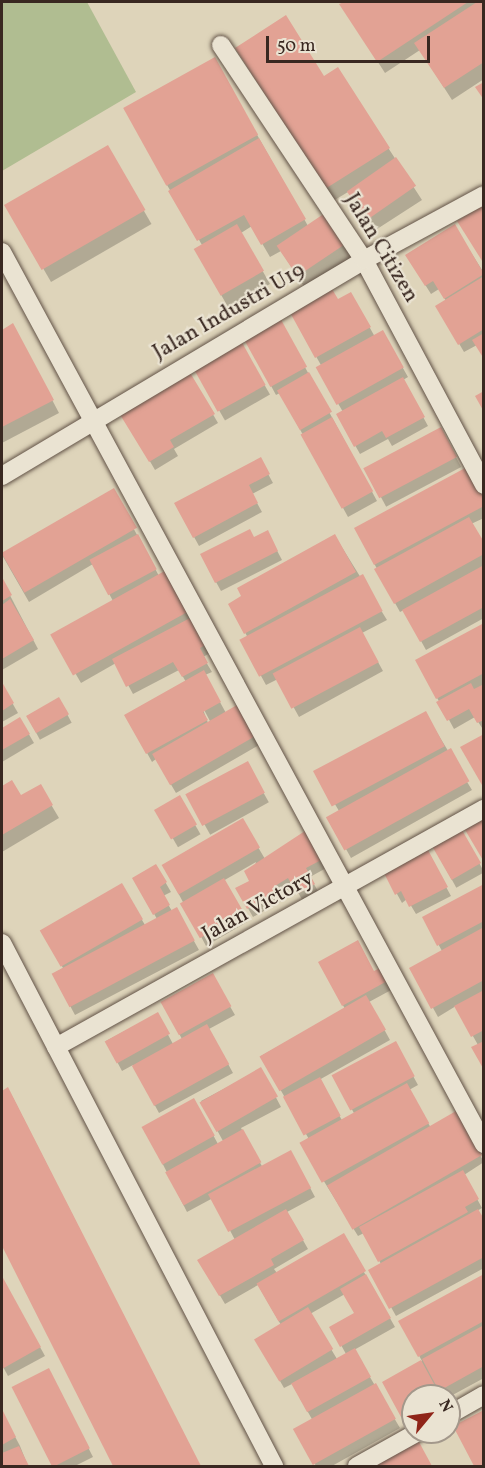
<!DOCTYPE html>
<style>
body{margin:0}
#map{position:relative;width:485px;height:1468px;overflow:hidden;background:#ded4ba;font-family:Vollkorn,serif}
div>[style]{position:absolute}
.green>*{inset:0;background:#b0bd91}
.shadow>*{inset:0;background:#0003;transform-origin:0 0}
.building>*{inset:0;background:#e2a294;transform-origin:0 0}
.roads{filter:drop-shadow(0 0 2px #625347) drop-shadow(0 0 2px #625347)}
.minor>*{height:18px;margin:-9px;padding:0 9px;transform-origin:9px;border-radius:9px;background:#eae3d2}
span{translate:-50% -50%;white-space:nowrap;text-align:center;line-height:1.15;-webkit-text-stroke:4.5px #eae3d2;paint-order:stroke}
.street-label{font-size:22px;color:#392821}
.frame{position:absolute;inset:0;border:3px solid #392821;pointer-events:none}
.north{position:absolute;left:401px;top:1384px;width:60px;height:60px;box-sizing:border-box;background:#eae3d2;border:2px solid #a3988b;border-radius:50%;rotate:61deg;font-size:16px;font-weight:700;line-height:24px;text-align:center;color:#392821}
.north::after{content:'';display:block;margin:auto;width:21px;height:27px;background:#8f2418;clip-path:polygon(50% 0,100% 100%,50% 72%,0 100%)}
.scale{position:absolute;left:266px;top:36px;width:164px;height:27px;box-sizing:border-box;border:3px solid #392821;border-top:0;padding-left:8px;font-size:18px;line-height:21px;white-space:nowrap;color:#392821;-webkit-text-stroke:4px #eae3d2;paint-order:stroke}
</style>
<div id="map">
<div class="green">
<div style="clip-path:polygon(2px 2px,87px 2px,136px 92px,2px 171px)"></div>
</div>
<div class="shadow">
<div style="clip-path:polygon(347px 2px,484px 2px,484px 79px,452px 100px,420px 50px,385px 73px,341px 5px)"></div>
<div style="clip-path:polygon(244px 61px,323px 78px,337px 69px,422px 200px,374px 231px,348px 192px,333px 201px)"></div>
<div style="clip-path:polygon(222px 72px,308px 226px,327px 213px,355px 255px,305px 288px,281px 251px,270px 257px,252px 226px,241px 233px,270px 284px,228px 307px,195px 249px,202px 245px,167px 185px)"></div>
<div style="left:107px;top:147px;width:89px;height:116px;rotate:60deg"></div>
<div style="clip-path:polygon(454px 226px,484px 273px,484px 356px,477px 345px,464px 352px,437px 306px,446px 301px,439px 289px,431px 294px,412px 264px)"></div>
<div style="clip-path:polygon(351px 294px,375px 337px,383px 333px,408px 377px,403px 380px,428px 426px,392px 446px,388px 439px,360px 454px,338px 415px,343px 412px,318px 369px,322px 367px,289px 308px,337px 301px)"></div>
<div style="clip-path:polygon(278px 317px,377px 501px,348px 517px,280px 393px,276px 395px,244px 336px)"></div>
<div style="clip-path:polygon(13px 325px,59px 413px,2px 443px,2px 331px)"></div>
<div style="left:238px;top:339px;width:64px;height:52px;rotate:60deg"></div>
<div style="clip-path:polygon(186px 368px,218px 423px,174px 449px,178px 456px,155px 470px,119px 408px)"></div>
<div style="left:441px;top:429px;width:43px;height:85px;rotate:62deg"></div>
<div style="clip-path:polygon(260px 459px,273px 483px,252px 494px,262px 512px,199px 546px,176px 504px)"></div>
<div style="clip-path:polygon(evenodd,113px 490px,159px 576px,169px 570px,210px 653px,203px 657px,212px 672px,205px 675px,226px 713px,237px 707px,259px 745px,176px 793px,156px 759px,152px 762px,126px 715px,186px 682px,179px 670px,133px 694px,116px 663px,81px 683px,53px 635px,113px 601px,93px 564px,29px 602px,2px 555px,113px 490px,201px 704px,211px 723px,208px 723px,201px 704px)"></div>
<div style="clip-path:polygon(484px 502px,484px 518px,471px 524px,484px 546px,484px 618px,426px 650px,404px 610px,400px 612px,395px 603px,356px 529px)"></div>
<div style="clip-path:polygon(335px 536px,387px 620px,362px 633px,383px 671px,299px 717px,278px 679px,266px 685px,242px 641px,248px 638px,230px 604px)"></div>
<div style="clip-path:polygon(254px 538px,272px 541px,282px 560px,221px 591px,216px 582px)"></div>
<div style="clip-path:polygon(2px 580px,38px 649px,2px 670px)"></div>
<div style="clip-path:polygon(484px 625px,484px 731px,475px 717px,454px 729px,417px 661px)"></div>
<div style="clip-path:polygon(2px 685px,18px 713px,2px 722px)"></div>
<div style="left:59px;top:699px;width:27px;height:36px;rotate:62deg"></div>
<div style="clip-path:polygon(425px 713px,472px 790px,351px 858px,328px 817px,339px 811px,317px 774px)"></div>
<div style="clip-path:polygon(20px 719px,34px 743px,2px 762px,2px 729px)"></div>
<div style="left:247px;top:763px;width:45px;height:67px;rotate:61deg"></div>
<div style="clip-path:polygon(12px 782px,20px 797px,40px 786px,59px 818px,2px 852px,2px 788px)"></div>
<div style="left:179px;top:797px;width:43px;height:26px;rotate:60deg"></div>
<div style="clip-path:polygon(242px 820px,265px 859px,308px 831px,328px 867px,310px 877px,319px 893px,303px 901px,294px 886px,279px 895px,282px 901px,253px 917px,237px 889px,251px 881px,256px 862px,223px 881px,247px 922px,206px 946px,164px 866px)"></div>
<div style="left:462px;top:832px;width:46px;height:32px;rotate:61deg"></div>
<div style="clip-path:polygon(427px 852px,451px 896px,416px 914px,407px 899px,402px 903px,386px 874px)"></div>
<div style="clip-path:polygon(156px 866px,171px 892px,163px 896px,172px 911px,176px 909px,199px 950px,75px 1015px,53px 974px,63px 968px,42px 932px,121px 885px,145px 925px,157px 919px,134px 878px)"></div>
<div style="clip-path:polygon(484px 886px,484px 1067px,478px 1045px,456px 1006px,438px 1017px,411px 968px,442px 951px,424px 918px)"></div>
<div style="clip-path:polygon(320px 962px,374px 972px,382px 969px,393px 989px,369px 1002px,390px 1040px,319px 1080px,343px 1122px,355px 1115px,334px 1077px,395px 1043px,418px 1085px,409px 1090px,431px 1128px,455px 1113px,484px 1162px,464px 1175px,482px 1208px,477px 1211px,484px 1221px,484px 1268px,396px 1316px,370px 1270px,381px 1264px,364px 1233px,358px 1236px,325px 1183px,303px 1145px,310px 1141px,261px 1056px,345px 1009px)"></div>
<div style="clip-path:polygon(212px 975px,235px 1015px,209px 1029px,233px 1073px,159px 1113px,133px 1065px,122px 1071px,106px 1041px,157px 1014px,173px 1044px,182px 1039px,162px 1002px)"></div>
<div style="clip-path:polygon(evenodd,261px 1069px,281px 1107px,241px 1128px,263px 1168px,291px 1152px,315px 1197px,287px 1212px,308px 1249px,274px 1269px,277px 1273px,343px 1235px,395px 1327px,354px 1350px,400px 1428px,332px 1466px,316px 1466px,296px 1431px,313px 1421px,292px 1384px,284px 1388px,256px 1339px,281px 1325px,258px 1285px,225px 1304px,199px 1260px,235px 1240px,213px 1198px,187px 1212px,144px 1127px,194px 1100px,218px 1144px,223px 1141px,201px 1101px,261px 1069px,345px 1294px,356px 1313px,331px 1327px,346px 1354px,337px 1359px,310px 1314px,345px 1294px)"></div>
<div style="clip-path:polygon(8px 1089px,13px 1098px,200px 1466px,115px 1466px,2px 1243px,2px 1092px)"></div>
<div style="clip-path:polygon(484px 1276px,484px 1378px,449px 1397px,413px 1396px,413px 1422px,408px 1425px,384px 1382px,422px 1361px,400px 1321px)"></div>
<div style="clip-path:polygon(2px 1278px,45px 1356px,8px 1376px,2px 1365px)"></div>
<div style="clip-path:polygon(53px 1379px,93px 1457px,75px 1466px,54px 1466px,13px 1388px)"></div>
<div style="clip-path:polygon(2px 1412px,20px 1446px,28px 1466px,2px 1466px)"></div>
<div style="clip-path:polygon(418px 1444px,431px 1466px,375px 1466px)"></div>
</div>
<div class="building">
<div style="clip-path:polygon(344px 2px,468px 2px,377px 62px,339px 4px)"></div>
<div style="clip-path:polygon(477px 2px,484px 2px,484px 62px,444px 88px,414px 43px)"></div>
<div style="clip-path:polygon(286px 15px,324px 76px,338px 67px,390px 148px,325px 189px,235px 48px)"></div>
<div style="left:215px;top:57px;width:89px;height:105px;rotate:61deg"></div>
<div style="clip-path:polygon(484px 82px,484px 100px,475px 87px)"></div>
<div style="clip-path:polygon(259px 138px,306px 219px,261px 245px,244px 215px,197px 241px,168px 191px)"></div>
<div style="left:108px;top:145px;width:75px;height:120px;rotate:60deg"></div>
<div style="left:396px;top:157px;width:35px;height:60px;rotate:55deg"></div>
<div style="clip-path:polygon(484px 204px,484px 264px,457px 221px)"></div>
<div style="left:328px;top:211px;width:37px;height:62px;rotate:56deg"></div>
<div style="left:237px;top:224px;width:54px;height:50px;rotate:60deg"></div>
<div style="clip-path:polygon(455px 224px,484px 274px,444px 299px,433px 281px,425px 286px,405px 255px)"></div>
<div style="clip-path:polygon(484px 276px,484px 329px,458px 345px,435px 306px)"></div>
<div style="clip-path:polygon(329px 284px,338px 299px,351px 292px,371px 327px,315px 358px,287px 307px)"></div>
<div style="left:279px;top:316px;width:58px;height:42px;rotate:61deg"></div>
<div style="clip-path:polygon(13px 323px,54px 400px,2px 427px,2px 330px)"></div>
<div style="left:383px;top:330px;width:43px;height:77px;rotate:61deg"></div>
<div style="clip-path:polygon(484px 333px,484px 359px,472px 340px)"></div>
<div style="left:239px;top:337px;width:55px;height:55px;rotate:61deg"></div>
<div style="clip-path:polygon(186px 366px,215px 414px,170px 440px,174px 447px,149px 462px,116px 408px)"></div>
<div style="left:309px;top:372px;width:46px;height:37px;rotate:60deg"></div>
<div style="clip-path:polygon(403px 377px,425px 417px,386px 438px,382px 431px,354px 447px,336px 414px)"></div>
<div style="clip-path:polygon(484px 391px,484px 412px,475px 396px)"></div>
<div style="left:332px;top:417px;width:85px;height:36px;rotate:61deg"></div>
<div style="left:441px;top:427px;width:34px;height:88px;rotate:62deg"></div>
<div style="clip-path:polygon(261px 457px,270px 474px,249px 485px,258px 503px,193px 538px,174px 503px)"></div>
<div style="clip-path:polygon(467px 467px,484px 499px,484px 506px,374px 565px,354px 528px)"></div>
<div style="left:114px;top:488px;width:46px;height:130px;rotate:60deg"></div>
<div style="clip-path:polygon(469px 517px,484px 542px,484px 554px,394px 604px,374px 569px)"></div>
<div style="clip-path:polygon(250px 529px,254px 537px,268px 530px,278px 551px,215px 583px,200px 554px)"></div>
<div style="left:138px;top:534px;width:40px;height:55px;rotate:62deg"></div>
<div style="clip-path:polygon(335px 534px,356px 572px,244px 634px,228px 604px,241px 596px,237px 588px)"></div>
<div style="clip-path:polygon(484px 565px,484px 607px,420px 642px,402px 610px)"></div>
<div style="left:170px;top:568px;width:47px;height:137px;rotate:61deg"></div>
<div style="left:363px;top:574px;width:42px;height:140px;rotate:62deg"></div>
<div style="clip-path:polygon(2px 577px,12px 595px,2px 601px)"></div>
<div style="clip-path:polygon(10px 599px,34px 640px,2px 659px,2px 605px)"></div>
<div style="clip-path:polygon(192px 617px,207px 644px,200px 648px,208px 663px,182px 677px,173px 662px,126px 687px,112px 659px)"></div>
<div style="clip-path:polygon(484px 623px,484px 673px,436px 699px,415px 660px)"></div>
<div style="left:360px;top:627px;width:40px;height:99px;rotate:62deg"></div>
<div style="clip-path:polygon(204px 670px,221px 702px,203px 712px,208px 720px,146px 754px,124px 715px)"></div>
<div style="clip-path:polygon(2px 682px,14px 703px,2px 711px)"></div>
<div style="clip-path:polygon(471px 683px,474px 689px,484px 684px,484px 720px,477px 723px,469px 709px,447px 721px,436px 702px)"></div>
<div style="left:59px;top:697px;width:20px;height:38px;rotate:60deg"></div>
<div style="left:237px;top:705px;width:36px;height:98px;rotate:60deg"></div>
<div style="left:426px;top:711px;width:40px;height:128px;rotate:62deg"></div>
<div style="clip-path:polygon(20px 717px,30px 734px,2px 750px,2px 728px)"></div>
<div style="clip-path:polygon(484px 734px,484px 784px,482px 785px,460px 747px)"></div>
<div style="left:451px;top:748px;width:38px;height:143px;rotate:61deg"></div>
<div style="left:248px;top:761px;width:36px;height:71px;rotate:62deg"></div>
<div style="clip-path:polygon(12px 780px,21px 795px,41px 784px,53px 805px,2px 835px,2px 786px)"></div>
<div style="left:180px;top:795px;width:34px;height:30px;rotate:60deg"></div>
<div style="clip-path:polygon(484px 817px,484px 862px,464px 828px)"></div>
<div style="left:243px;top:818px;width:34px;height:94px;rotate:60deg"></div>
<div style="clip-path:polygon(308px 829px,325px 858px,306px 868px,315px 884px,297px 894px,288px 878px,275px 886px,278px 892px,247px 909px,235px 888px,249px 881px,244px 871px)"></div>
<div style="left:462px;top:830px;width:38px;height:34px;rotate:60deg"></div>
<div style="clip-path:polygon(428px 850px,448px 887px,409px 907px,401px 891px,395px 895px,384px 873px)"></div>
<div style="clip-path:polygon(156px 864px,167px 882px,160px 887px,170px 905px,153px 915px,132px 878px)"></div>
<div style="left:224px;top:878px;width:40px;height:51px;rotate:60deg"></div>
<div style="left:122px;top:883px;width:42px;height:95px;rotate:60deg"></div>
<div style="clip-path:polygon(484px 884px,484px 921px,437px 946px,422px 917px)"></div>
<div style="left:177px;top:907px;width:38px;height:142px;rotate:62deg"></div>
<div style="clip-path:polygon(484px 927px,484px 980px,431px 1009px,409px 968px)"></div>
<div style="clip-path:polygon(358px 940px,374px 971px,382px 967px,389px 980px,342px 1006px,318px 962px)"></div>
<div style="left:213px;top:973px;width:38px;height:60px;rotate:61deg"></div>
<div style="clip-path:polygon(484px 990px,484px 1030px,471px 1037px,454px 1006px)"></div>
<div style="left:366px;top:995px;width:40px;height:123px;rotate:60deg"></div>
<div style="left:158px;top:1012px;width:25px;height:61px;rotate:61deg"></div>
<div style="left:207px;top:1024px;width:46px;height:86px;rotate:61deg"></div>
<div style="left:396px;top:1041px;width:40px;height:73px;rotate:62deg"></div>
<div style="clip-path:polygon(484px 1041px,484px 1070px,471px 1047px)"></div>
<div style="left:261px;top:1067px;width:34px;height:71px;rotate:60deg"></div>
<div style="left:320px;top:1077px;width:44px;height:42px;rotate:62deg"></div>
<div style="left:407px;top:1083px;width:46px;height:123px;rotate:61deg"></div>
<div style="clip-path:polygon(8px 1087px,201px 1466px,113px 1466px,2px 1246px,2px 1091px)"></div>
<div style="left:194px;top:1098px;width:43px;height:60px;rotate:61deg"></div>
<div style="left:456px;top:1111px;width:51px;height:149px;rotate:60deg"></div>
<div style="left:243px;top:1129px;width:38px;height:89px;rotate:61deg"></div>
<div style="left:291px;top:1150px;width:43px;height:94px;rotate:62deg"></div>
<div style="clip-path:polygon(463px 1170px,479px 1199px,465px 1207px,468px 1212px,378px 1262px,359px 1227px)"></div>
<div style="clip-path:polygon(286px 1209px,304px 1240px,271px 1259px,274px 1265px,219px 1296px,197px 1260px)"></div>
<div style="clip-path:polygon(478px 1209px,484px 1219px,484px 1257px,389px 1309px,368px 1270px)"></div>
<div style="left:344px;top:1233px;width:44px;height:101px;rotate:60deg"></div>
<div style="clip-path:polygon(366px 1274px,391px 1318px,340px 1347px,329px 1327px,354px 1313px,340px 1289px)"></div>
<div style="clip-path:polygon(484px 1274px,484px 1321px,418px 1357px,398px 1321px)"></div>
<div style="clip-path:polygon(2px 1276px,41px 1347px,2px 1369px)"></div>
<div style="left:308px;top:1307px;width:49px;height:63px;rotate:59deg"></div>
<div style="clip-path:polygon(484px 1325px,484px 1366px,439px 1391px,422px 1359px)"></div>
<div style="left:355px;top:1348px;width:33px;height:73px;rotate:61deg"></div>
<div style="clip-path:polygon(421px 1360px,440px 1395px,413px 1396px,413px 1410px,401px 1417px,382px 1382px)"></div>
<div style="left:49px;top:1368px;width:90px;height:42px;rotate:63deg"></div>
<div style="left:376px;top:1383px;width:41px;height:95px;rotate:61deg"></div>
<div style="clip-path:polygon(2px 1409px,16px 1437px,2px 1445px)"></div>
<div style="clip-path:polygon(484px 1410px,484px 1466px,474px 1466px,453px 1426px)"></div>
<div style="clip-path:polygon(419px 1442px,432px 1466px,371px 1466px)"></div>
<div style="clip-path:polygon(19px 1446px,29px 1466px,2px 1466px,2px 1453px)"></div>
</div>
<div class="roads">
<div class="minor">
<div style="left:221px;top:45px;width:258px;rotate:56.4deg"></div>
<div style="left:364px;top:260px;width:255px;rotate:61.9deg"></div>
<div style="left:2px;top:252px;width:1014px;rotate:61.62deg"></div>
<div style="left:2px;top:476px;width:422px;rotate:-30.8deg"></div>
<div style="left:364px;top:260px;width:136px;rotate:-28.4deg"></div>
<div style="left:2px;top:943px;width:590px;rotate:62.52deg"></div>
<div style="left:56px;top:1047px;width:490px;rotate:-29.1deg"></div>
<div style="left:449px;top:1415px;width:40px;rotate:-29.7deg"></div>
<div style="left:357px;top:1466px;width:70px;rotate:-29.1deg"></div>
</div>
</div>
<div class="street-label">
<span style="left:381px;top:248px;rotate:59deg">Jalan Citizen</span>
<span style="left:229px;top:312px;rotate:-30deg">Jalan Industri U19</span>
<span style="left:258px;top:907px;rotate:-29deg">Jalan Victory</span>
</div>
<div class="frame"></div>
<div class="north">N</div>
<div class="scale">50 m</div>
</div>
